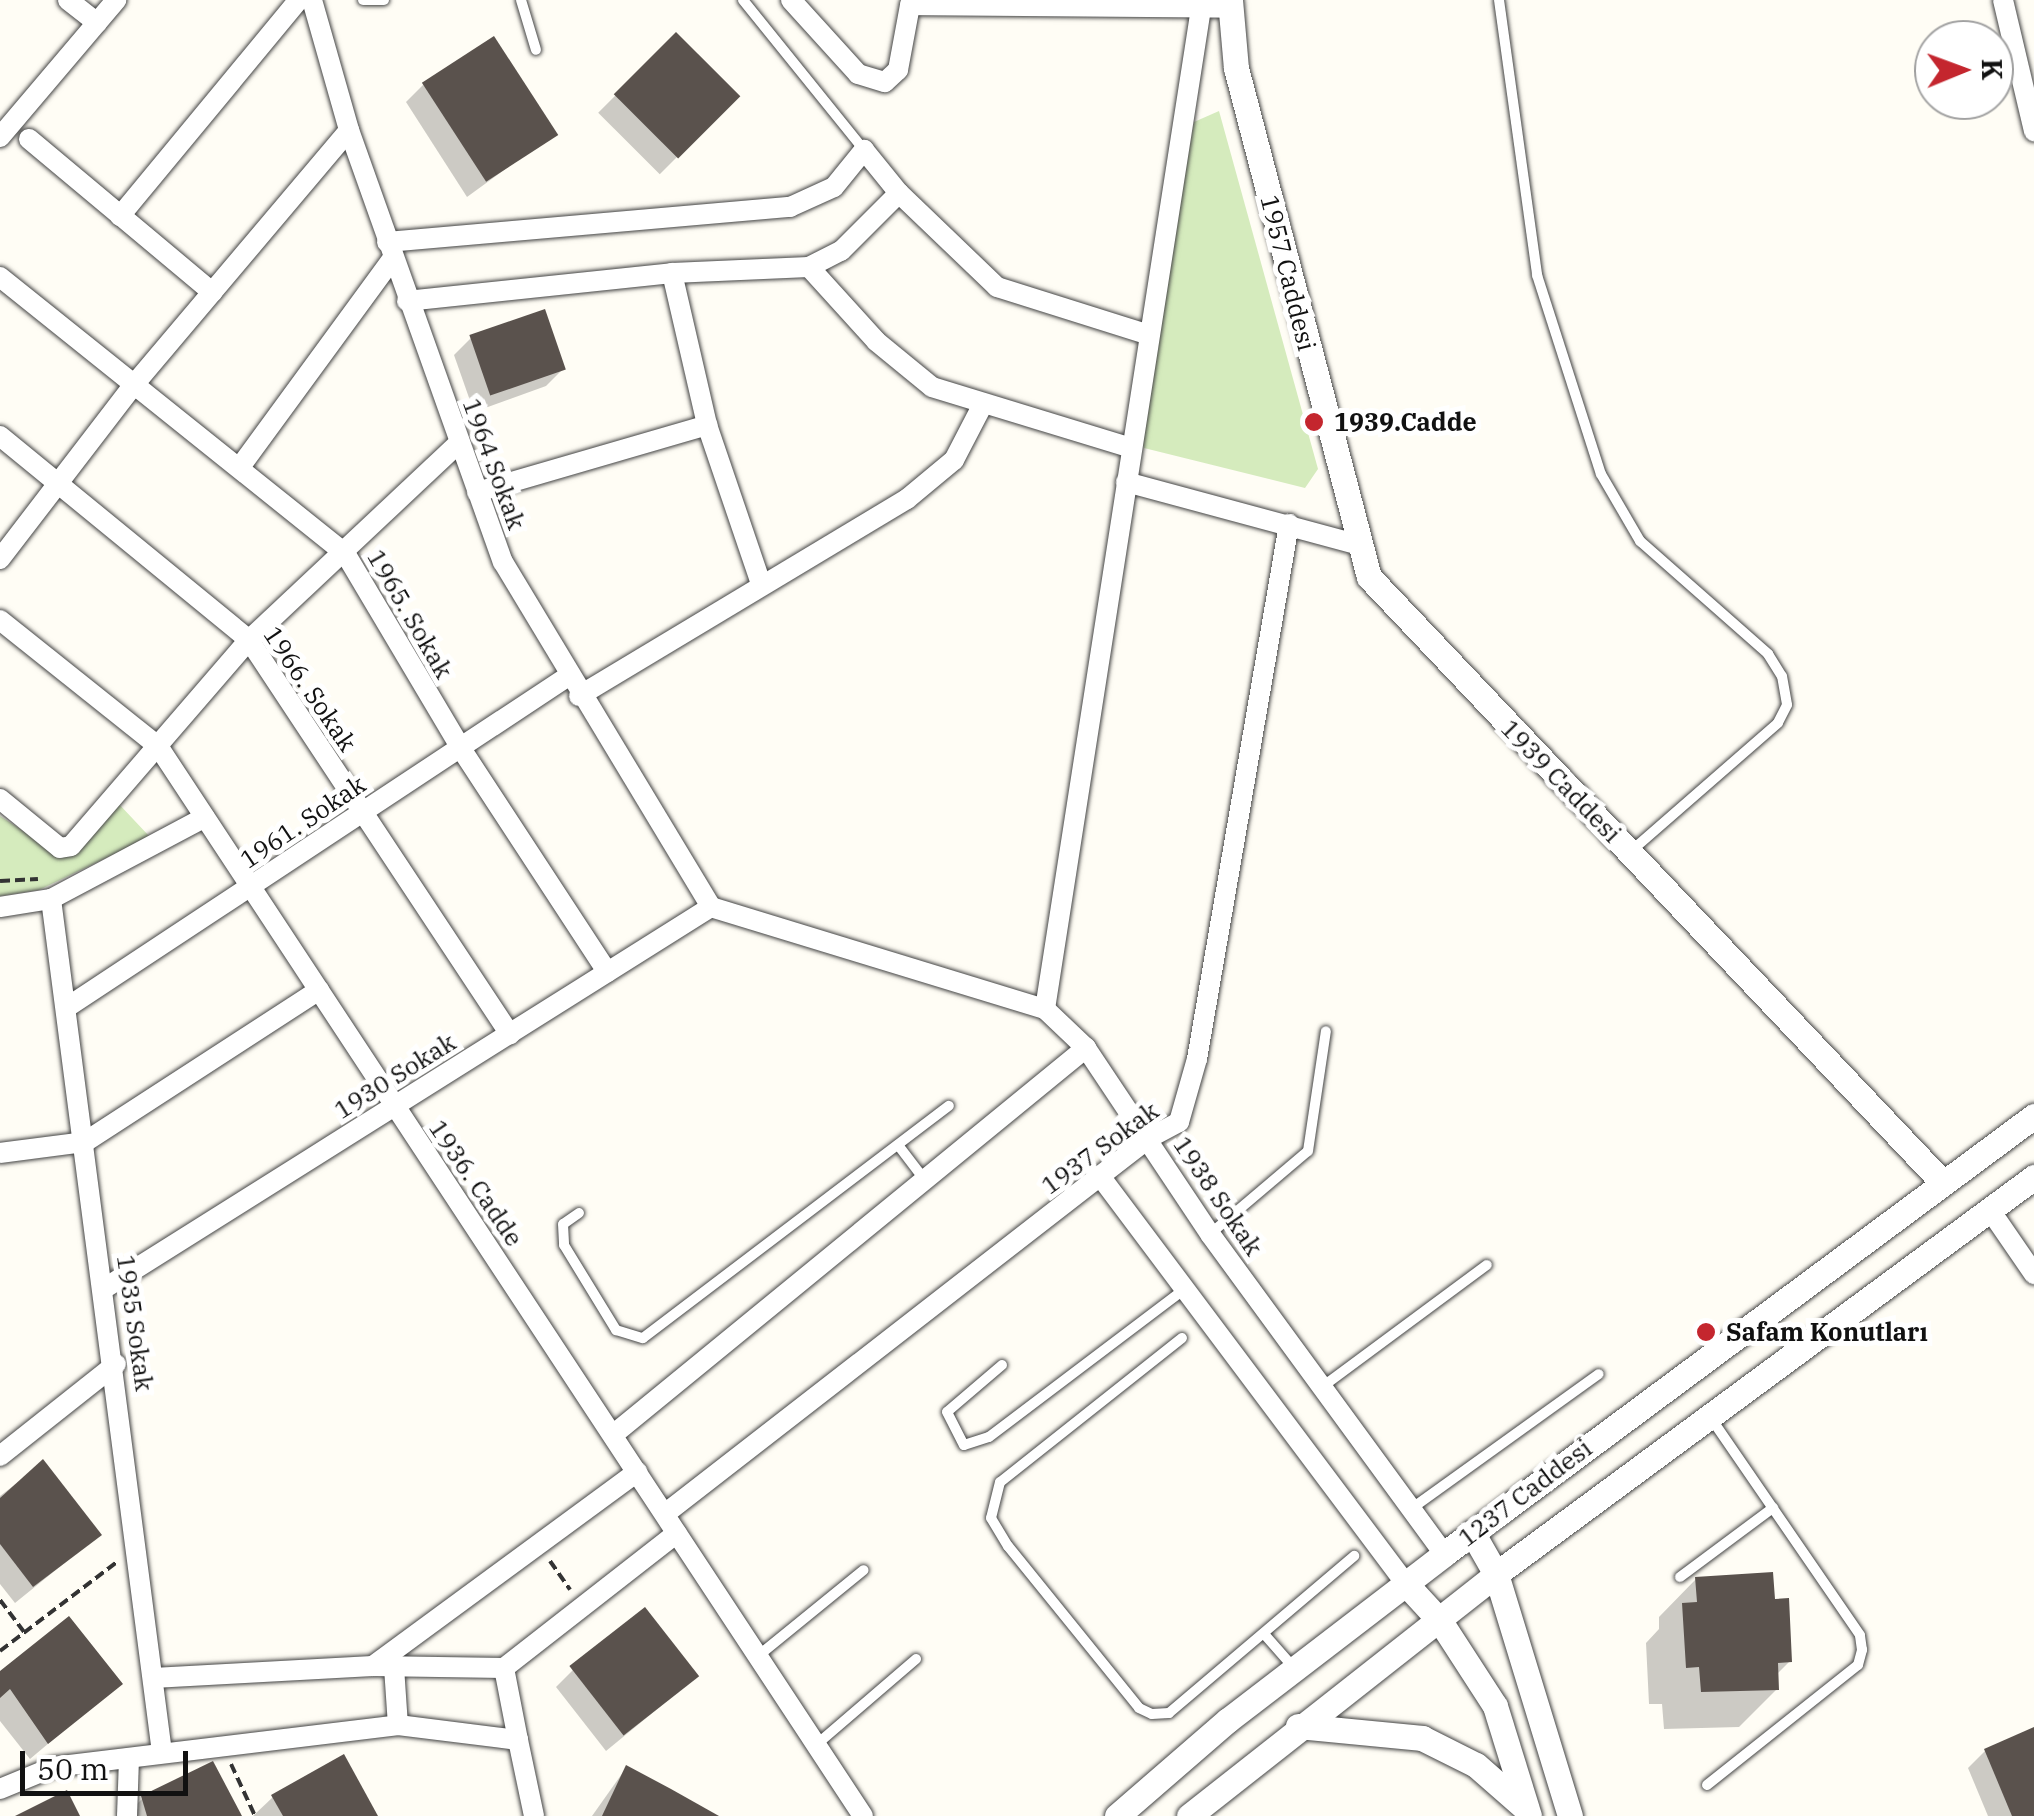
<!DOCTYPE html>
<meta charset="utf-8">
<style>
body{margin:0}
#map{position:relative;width:2034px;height:1816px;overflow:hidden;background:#fffdf5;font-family:"IBM Plex Serif",serif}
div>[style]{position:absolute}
.green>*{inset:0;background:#d5ebbd}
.shadow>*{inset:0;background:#0003;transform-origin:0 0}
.building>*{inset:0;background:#5a524d;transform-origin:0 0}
.path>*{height:4px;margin-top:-2px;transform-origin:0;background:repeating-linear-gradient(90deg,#333 0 10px,transparent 0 15px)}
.roads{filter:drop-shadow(0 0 2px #444) drop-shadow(0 0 2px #444)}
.service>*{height:10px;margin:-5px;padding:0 5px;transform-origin:5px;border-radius:5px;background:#fff}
.minor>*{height:20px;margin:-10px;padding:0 10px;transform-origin:10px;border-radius:10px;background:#fff}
.tertiary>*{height:25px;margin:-12.5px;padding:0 12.5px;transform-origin:12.5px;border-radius:12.5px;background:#fff}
.dots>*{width:28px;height:28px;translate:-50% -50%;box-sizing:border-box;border:5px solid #fff;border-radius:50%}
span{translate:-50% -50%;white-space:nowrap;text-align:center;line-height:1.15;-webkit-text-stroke:10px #fff;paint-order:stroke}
.street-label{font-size:25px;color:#111}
.poi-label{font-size:25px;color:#111;font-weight:700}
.left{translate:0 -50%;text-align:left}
.north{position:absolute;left:1914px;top:20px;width:100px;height:100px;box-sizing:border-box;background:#fff;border:2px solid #a0a0a0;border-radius:50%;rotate:89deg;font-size:28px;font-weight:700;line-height:40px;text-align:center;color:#111}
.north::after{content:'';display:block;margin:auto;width:35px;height:45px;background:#c4262e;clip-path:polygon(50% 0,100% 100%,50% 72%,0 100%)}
.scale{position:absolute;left:20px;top:1751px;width:168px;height:45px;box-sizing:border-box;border:5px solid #111;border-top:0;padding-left:12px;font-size:30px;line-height:35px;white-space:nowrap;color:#111;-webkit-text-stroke:8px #fff;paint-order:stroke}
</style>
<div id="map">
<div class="green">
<div style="clip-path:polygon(1219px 111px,1318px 469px,1305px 488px,1144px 448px,1140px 434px,1194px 122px)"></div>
<div style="clip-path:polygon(117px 802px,150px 837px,39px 890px,0 896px,0 816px,64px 857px)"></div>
</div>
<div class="shadow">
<div style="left:676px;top:35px;width:87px;height:110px;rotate:45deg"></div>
<div style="clip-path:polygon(423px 85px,554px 134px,467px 197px,406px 102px)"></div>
<div style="clip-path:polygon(471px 338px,563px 369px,546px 386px,474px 412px,454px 355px)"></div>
<div style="clip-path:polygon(43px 1463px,99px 1535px,15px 1603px,0 1584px,0 1496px)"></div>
<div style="clip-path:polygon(1696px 1579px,1773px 1602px,1790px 1661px,1776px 1675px,1777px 1689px,1739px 1727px,1664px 1729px,1662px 1704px,1649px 1704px,1646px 1643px,1659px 1629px,1659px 1617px)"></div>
<div style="clip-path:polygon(573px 1670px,678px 1692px,606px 1751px,556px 1687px)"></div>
<div style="clip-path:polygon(0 1674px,119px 1684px,30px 1759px,0 1721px)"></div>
<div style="clip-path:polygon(2034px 1730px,2034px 1816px,1988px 1816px,1968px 1768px,1985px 1751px)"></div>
<div style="clip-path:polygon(626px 1768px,703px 1816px,592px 1816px)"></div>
<div style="clip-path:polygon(273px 1797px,375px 1816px,253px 1816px)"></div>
<div style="clip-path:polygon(143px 1798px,239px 1816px,125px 1816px)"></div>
</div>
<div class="building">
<div style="left:676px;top:32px;width:91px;height:88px;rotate:45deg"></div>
<div style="left:494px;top:36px;width:118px;height:86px;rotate:57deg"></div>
<div style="left:545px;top:309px;width:64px;height:80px;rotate:71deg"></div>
<div style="clip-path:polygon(43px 1459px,102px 1535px,33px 1587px,0 1544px,0 1498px)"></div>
<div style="clip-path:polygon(1773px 1572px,1775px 1599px,1789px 1598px,1792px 1662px,1778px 1663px,1779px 1690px,1701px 1692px,1699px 1667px,1686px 1668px,1682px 1603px,1697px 1602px,1695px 1577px)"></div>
<div style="left:645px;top:1607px;width:88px;height:96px;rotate:52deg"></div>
<div style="clip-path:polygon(69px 1616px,123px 1684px,48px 1744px,10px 1689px,0 1698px,0 1671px)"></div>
<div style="clip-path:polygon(2034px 1727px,2034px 1816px,2012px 1816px,1984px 1749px)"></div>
<div style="clip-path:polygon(344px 1754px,378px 1816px,283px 1816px,271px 1795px)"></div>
<div style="clip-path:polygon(213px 1761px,242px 1816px,147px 1816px,141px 1796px)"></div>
<div style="clip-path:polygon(626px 1765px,671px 1789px,719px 1816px,602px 1816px)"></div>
<div style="clip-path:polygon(67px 1790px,80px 1816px,15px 1816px)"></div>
</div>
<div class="path">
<div style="left:0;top:881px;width:38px;rotate:-3deg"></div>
<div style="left:550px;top:1561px;width:35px;rotate:55deg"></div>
<div style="left:0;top:1600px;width:40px;rotate:53deg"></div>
<div style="left:0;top:1651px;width:148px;rotate:-37.3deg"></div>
<div style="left:231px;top:1764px;width:57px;rotate:65.2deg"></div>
</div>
<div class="roads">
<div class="service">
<div style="left:363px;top:0;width:21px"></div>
<div style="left:521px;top:0;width:52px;rotate:73.3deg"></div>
<div style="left:743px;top:0;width:193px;rotate:51.1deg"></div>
<div style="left:1499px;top:0;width:278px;rotate:82.1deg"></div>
<div style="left:1537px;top:275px;width:209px;rotate:72.2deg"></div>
<div style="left:1601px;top:474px;width:78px;rotate:59.8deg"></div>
<div style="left:1640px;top:541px;width:171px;rotate:41.4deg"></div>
<div style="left:1768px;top:654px;width:26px;rotate:58deg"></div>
<div style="left:1782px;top:676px;width:29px;rotate:80deg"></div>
<div style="left:1787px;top:705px;width:20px;rotate:117deg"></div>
<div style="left:1778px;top:723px;width:196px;rotate:138.9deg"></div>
<div style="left:898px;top:1145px;width:43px;rotate:52.6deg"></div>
<div style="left:579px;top:1213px;width:19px;rotate:145deg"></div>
<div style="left:563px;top:1224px;width:21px;rotate:87deg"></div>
<div style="left:564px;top:1245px;width:100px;rotate:58.5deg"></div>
<div style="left:616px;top:1330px;width:28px;rotate:17deg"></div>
<div style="left:643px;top:1338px;width:384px;rotate:-37.2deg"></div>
<div style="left:1210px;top:1234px;width:128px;rotate:-40.3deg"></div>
<div style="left:1308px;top:1151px;width:121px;rotate:-81.5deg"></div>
<div style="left:1182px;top:1338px;width:232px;rotate:141.6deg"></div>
<div style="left:1000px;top:1482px;width:37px;rotate:104deg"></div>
<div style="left:991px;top:1518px;width:33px;rotate:59deg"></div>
<div style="left:1008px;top:1546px;width:208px;rotate:51deg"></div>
<div style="left:1139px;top:1708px;width:14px;rotate:25deg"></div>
<div style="left:1152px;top:1714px;width:17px;rotate:-3deg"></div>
<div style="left:1169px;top:1713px;width:243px;rotate:-40.3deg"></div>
<div style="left:1002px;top:1365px;width:72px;rotate:139.5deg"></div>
<div style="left:947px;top:1412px;width:37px;rotate:63deg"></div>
<div style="left:964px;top:1445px;width:26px;rotate:-18deg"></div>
<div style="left:989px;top:1437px;width:242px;rotate:-37.1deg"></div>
<div style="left:1322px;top:1387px;width:205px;rotate:-36.5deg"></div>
<div style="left:1411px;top:1509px;width:231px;rotate:-35.7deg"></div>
<div style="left:1680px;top:1577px;width:116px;rotate:-36.6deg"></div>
<div style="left:1265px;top:1635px;width:44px;rotate:48.7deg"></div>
<div style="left:758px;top:1656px;width:136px;rotate:-39.1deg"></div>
<div style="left:816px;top:1745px;width:132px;rotate:-40.7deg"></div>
<div style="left:1707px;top:1785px;width:193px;rotate:-38.5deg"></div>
<div style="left:1858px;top:1665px;width:16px;rotate:-75deg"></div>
<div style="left:1862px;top:1650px;width:15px;rotate:-98deg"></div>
<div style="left:1860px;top:1635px;width:265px;rotate:-124.5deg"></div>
</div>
<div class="minor">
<div style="left:68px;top:0;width:37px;rotate:38deg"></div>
<div style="left:312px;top:0;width:135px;rotate:74.1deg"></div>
<div style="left:349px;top:130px;width:459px;rotate:70.4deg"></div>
<div style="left:503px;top:562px;width:403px;rotate:58.9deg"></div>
<div style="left:791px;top:0;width:100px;rotate:47.8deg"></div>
<div style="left:858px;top:74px;width:28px;rotate:17deg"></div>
<div style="left:885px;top:82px;width:18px;rotate:-43deg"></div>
<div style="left:898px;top:70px;width:66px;rotate:-79.5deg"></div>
<div style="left:910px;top:5px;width:319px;rotate:0.5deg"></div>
<div style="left:2003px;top:0;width:135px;rotate:76.7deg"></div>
<div style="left:0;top:137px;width:180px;rotate:-49.7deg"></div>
<div style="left:29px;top:139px;width:239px;rotate:39.9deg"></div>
<div style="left:120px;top:216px;width:281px;rotate:-50.4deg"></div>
<div style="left:387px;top:242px;width:405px;rotate:-5deg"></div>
<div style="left:790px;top:207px;width:48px;rotate:-24.4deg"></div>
<div style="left:834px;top:187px;width:48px;rotate:-51deg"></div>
<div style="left:864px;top:150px;width:55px;rotate:50.9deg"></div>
<div style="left:809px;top:267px;width:36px;rotate:-27deg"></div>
<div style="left:841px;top:251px;width:82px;rotate:-45deg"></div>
<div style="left:899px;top:193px;width:136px;rotate:43.8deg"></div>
<div style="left:997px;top:287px;width:159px;rotate:17.5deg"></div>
<div style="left:672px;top:273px;width:137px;rotate:-2.5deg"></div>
<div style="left:809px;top:267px;width:100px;rotate:47.8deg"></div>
<div style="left:876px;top:341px;width:72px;rotate:39.4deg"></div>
<div style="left:932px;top:387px;width:208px;rotate:17deg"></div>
<div style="left:0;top:277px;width:442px;rotate:38.7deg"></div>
<div style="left:345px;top:553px;width:226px;rotate:59.3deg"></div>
<div style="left:460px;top:747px;width:269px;rotate:56.8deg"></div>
<div style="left:407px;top:301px;width:266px;rotate:-6deg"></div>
<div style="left:672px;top:273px;width:156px;rotate:77deg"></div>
<div style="left:707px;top:425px;width:165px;rotate:71.2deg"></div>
<div style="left:0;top:436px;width:322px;rotate:39.3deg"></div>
<div style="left:249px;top:640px;width:473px;rotate:56.5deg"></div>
<div style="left:240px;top:467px;width:259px;rotate:-53.8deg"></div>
<div style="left:1126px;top:482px;width:238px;rotate:15.1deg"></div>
<div style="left:477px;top:492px;width:240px;rotate:-16.2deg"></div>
<div style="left:0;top:559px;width:217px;rotate:-52.5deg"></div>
<div style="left:132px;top:387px;width:336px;rotate:-49.8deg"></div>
<div style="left:0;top:620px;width:202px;rotate:38.6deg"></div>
<div style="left:158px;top:746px;width:1281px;rotate:56.62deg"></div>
<div style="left:579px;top:696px;width:383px;rotate:-31deg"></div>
<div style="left:907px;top:499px;width:61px;rotate:-39.7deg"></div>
<div style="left:954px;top:460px;width:61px;rotate:-62.6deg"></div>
<div style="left:0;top:799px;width:77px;rotate:39.2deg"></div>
<div style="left:60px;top:848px;width:11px;rotate:-10deg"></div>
<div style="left:71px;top:846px;width:272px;rotate:-49.2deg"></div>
<div style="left:249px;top:640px;width:288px;rotate:-43.2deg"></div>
<div style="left:51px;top:899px;width:861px;rotate:82.59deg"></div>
<div style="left:0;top:907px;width:52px;rotate:-8.9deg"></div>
<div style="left:51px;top:899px;width:174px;rotate:-28deg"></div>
<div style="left:711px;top:907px;width:349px;rotate:17deg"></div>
<div style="left:1045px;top:1009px;width:57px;rotate:43.6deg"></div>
<div style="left:1086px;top:1048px;width:224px;rotate:56.3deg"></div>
<div style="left:1210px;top:1234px;width:396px;rotate:53.8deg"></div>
<div style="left:66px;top:1008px;width:600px;rotate:-33.45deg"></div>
<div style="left:1045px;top:1009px;width:1013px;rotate:-81.14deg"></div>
<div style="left:0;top:1153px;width:86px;rotate:-7.4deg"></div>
<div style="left:85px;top:1142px;width:279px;rotate:-33deg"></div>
<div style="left:1100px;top:1176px;width:510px;rotate:53.13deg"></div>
<div style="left:1990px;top:1210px;width:78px;rotate:55.5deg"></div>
<div style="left:105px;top:1288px;width:716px;rotate:-32.16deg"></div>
<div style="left:614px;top:1434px;width:610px;rotate:-39.28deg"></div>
<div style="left:0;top:1456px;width:148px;rotate:-38.4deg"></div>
<div style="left:666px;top:1513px;width:611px;rotate:-37.83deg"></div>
<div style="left:1149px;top:1138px;width:34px;rotate:-28deg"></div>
<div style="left:1179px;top:1122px;width:66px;rotate:-74.1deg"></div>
<div style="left:1197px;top:1059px;width:543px;rotate:-80.24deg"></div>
<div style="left:373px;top:1666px;width:328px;rotate:-36.3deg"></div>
<div style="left:394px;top:1667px;width:58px;rotate:86.1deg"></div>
<div style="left:504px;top:1668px;width:73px;rotate:79deg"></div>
<div style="left:153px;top:1678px;width:220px;rotate:-3.1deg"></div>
<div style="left:373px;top:1666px;width:131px;rotate:0.9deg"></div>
<div style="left:504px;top:1668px;width:219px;rotate:-38deg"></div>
<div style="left:0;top:1789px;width:57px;rotate:-22.5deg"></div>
<div style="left:53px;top:1767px;width:348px;rotate:-6.9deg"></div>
<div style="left:398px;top:1725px;width:121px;rotate:7.1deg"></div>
<div style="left:518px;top:1740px;width:78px;rotate:78.1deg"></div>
<div style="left:127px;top:1816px;width:58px;rotate:-88deg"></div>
</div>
<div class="tertiary">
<div style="left:1230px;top:0;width:68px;rotate:85deg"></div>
<div style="left:1236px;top:68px;width:526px;rotate:75.36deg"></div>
<div style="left:1369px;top:577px;width:835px;rotate:46.55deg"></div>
<div style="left:1472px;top:1532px;width:48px;rotate:60.3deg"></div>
<div style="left:1496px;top:1574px;width:253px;rotate:73deg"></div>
<div style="left:1406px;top:1584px;width:50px;rotate:47.4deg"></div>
<div style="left:1440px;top:1621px;width:101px;rotate:57.1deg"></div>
<div style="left:1495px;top:1706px;width:115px;rotate:72.8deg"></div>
<div style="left:1298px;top:1726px;width:125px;rotate:5.5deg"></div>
<div style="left:1422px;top:1738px;width:60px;rotate:26.6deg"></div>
<div style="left:1476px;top:1765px;width:65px;rotate:41.3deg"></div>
<div style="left:1117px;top:1816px;width:147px;rotate:-40.9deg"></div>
<div style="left:1228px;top:1720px;width:272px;rotate:-37.5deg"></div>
<div style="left:1444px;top:1554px;width:735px;rotate:-36.59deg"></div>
<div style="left:1189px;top:1816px;width:391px;rotate:-38.2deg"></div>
<div style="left:1496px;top:1574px;width:669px;rotate:-36.42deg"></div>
</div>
</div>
<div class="dots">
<div style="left:1314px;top:422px;background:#c4262e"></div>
<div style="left:1706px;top:1332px;background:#c4262e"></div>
</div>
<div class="street-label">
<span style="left:1288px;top:273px;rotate:76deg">1957 Caddesi</span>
<span style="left:494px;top:464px;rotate:70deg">1964 Sokak</span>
<span style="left:410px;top:614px;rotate:60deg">1965. Sokak</span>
<span style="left:310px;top:689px;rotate:56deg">1966. Sokak</span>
<span style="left:1561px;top:781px;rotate:46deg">1939 Caddesi</span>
<span style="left:303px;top:822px;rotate:-34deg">1961. Sokak</span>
<span style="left:395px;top:1076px;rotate:-32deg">1930 Sokak</span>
<span style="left:1100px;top:1148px;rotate:-36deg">1937 Sokak</span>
<span style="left:476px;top:1183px;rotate:56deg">1936. Cadde</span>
<span style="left:1218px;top:1196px;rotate:56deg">1938 Sokak</span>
<span style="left:135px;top:1323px;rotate:82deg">1935 Sokak</span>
<span style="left:1525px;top:1493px;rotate:-37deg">1237 Caddesi</span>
</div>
<div class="poi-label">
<span class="left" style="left:1334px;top:422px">1939.Cadde</span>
<span class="left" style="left:1726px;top:1332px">Safam Konutları</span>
</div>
<div class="north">K</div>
<div class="scale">50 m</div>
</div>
